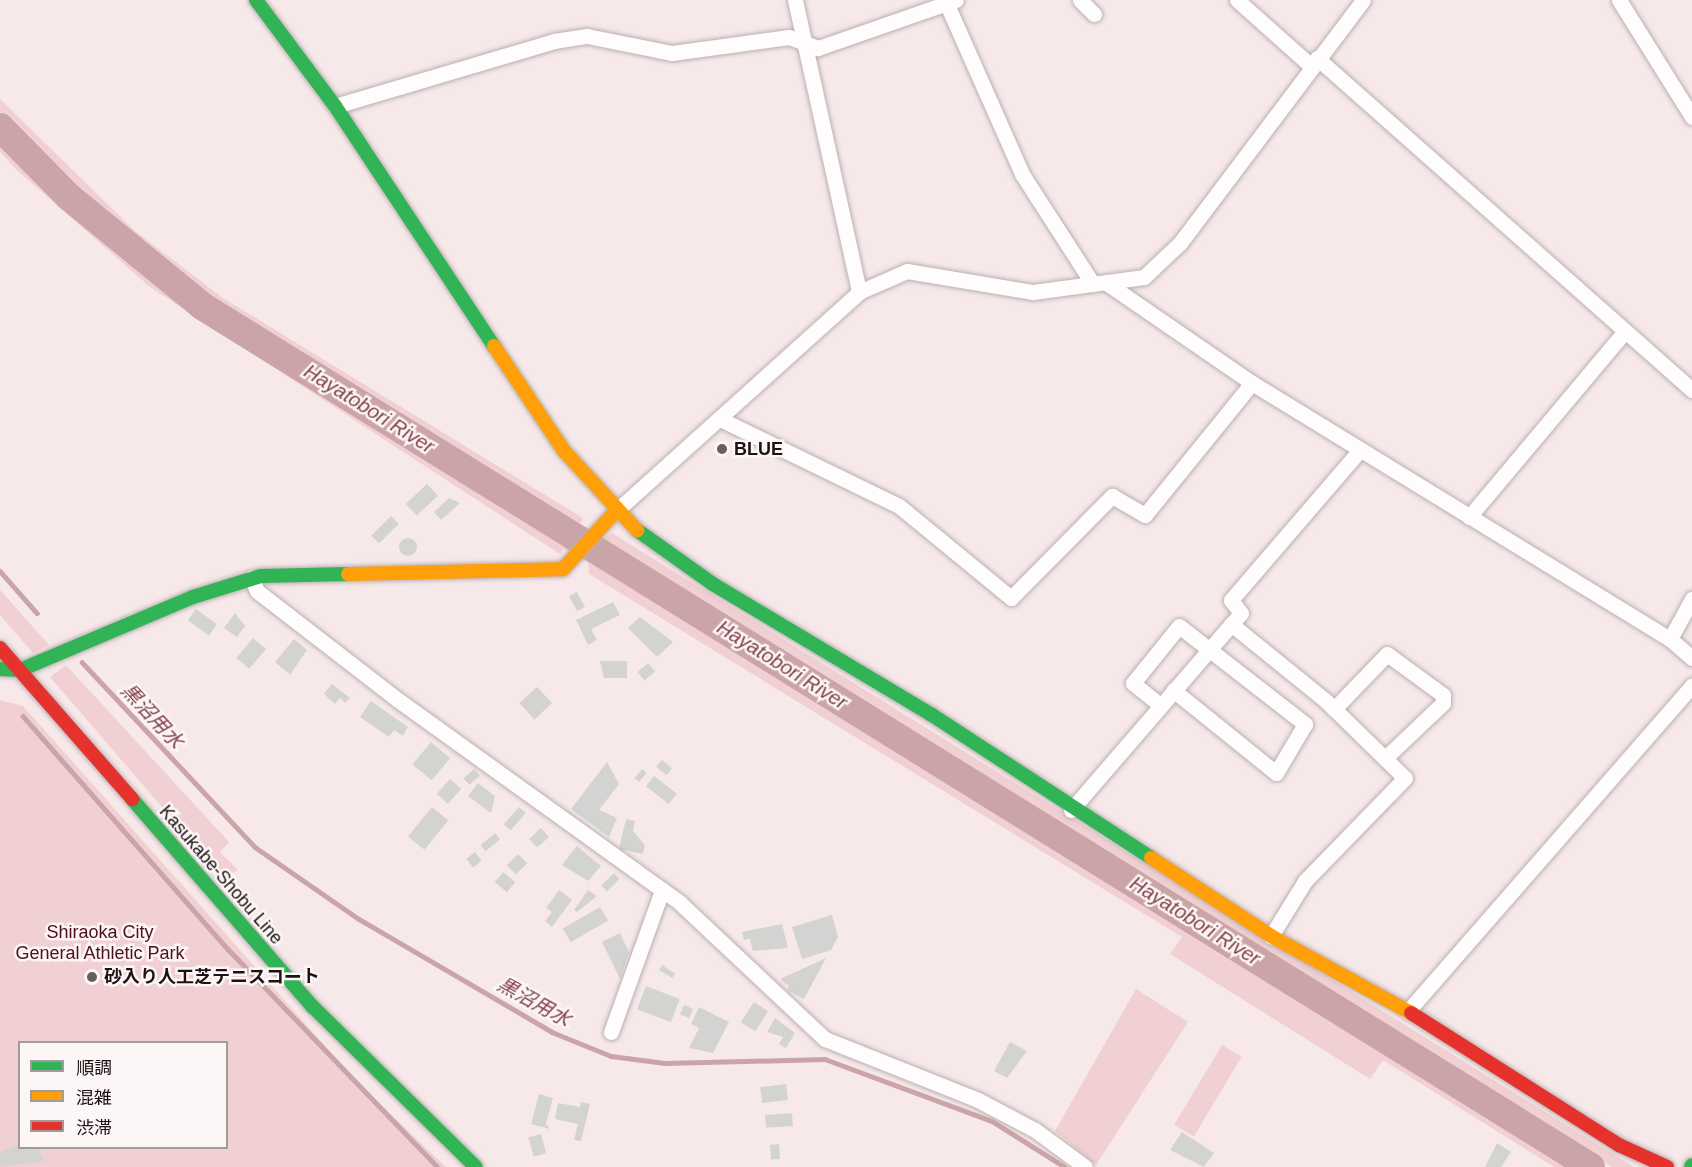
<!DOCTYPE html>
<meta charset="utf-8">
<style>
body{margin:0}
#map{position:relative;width:1692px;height:1167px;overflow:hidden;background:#f7e9ea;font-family:Arial,"Noto Sans JP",sans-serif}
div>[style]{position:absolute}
.green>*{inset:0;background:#f0d0d2;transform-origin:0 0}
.stream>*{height:4.5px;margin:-2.25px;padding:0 2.25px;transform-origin:2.25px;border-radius:2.25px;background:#caa4a7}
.river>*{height:28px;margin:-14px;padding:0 14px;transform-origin:14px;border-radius:14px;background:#caa4a7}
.building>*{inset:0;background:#d3d3d1;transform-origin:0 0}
.round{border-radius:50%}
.roads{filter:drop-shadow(0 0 2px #bbafb0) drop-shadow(0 0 2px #bbafb0)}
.street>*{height:15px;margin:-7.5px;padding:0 7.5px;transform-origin:7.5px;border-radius:7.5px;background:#fefcfc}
.fast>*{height:14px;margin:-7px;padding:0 7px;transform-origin:7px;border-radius:7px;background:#30b455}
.slow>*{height:14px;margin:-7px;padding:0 7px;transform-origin:7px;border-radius:7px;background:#ff9f0a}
.jam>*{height:14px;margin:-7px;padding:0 7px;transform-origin:7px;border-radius:7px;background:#e5322d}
.dots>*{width:16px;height:16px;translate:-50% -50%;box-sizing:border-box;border:3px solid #fcf6f6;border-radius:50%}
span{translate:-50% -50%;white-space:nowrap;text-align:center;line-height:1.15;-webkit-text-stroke:5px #fcf6f6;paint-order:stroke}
.poi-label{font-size:18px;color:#1c1213;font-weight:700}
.left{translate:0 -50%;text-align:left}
.street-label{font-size:18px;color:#1c1213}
.park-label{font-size:18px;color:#4c111c}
.water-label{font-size:20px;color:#824148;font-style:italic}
.legend{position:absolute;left:18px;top:1041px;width:210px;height:108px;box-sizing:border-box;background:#fcf6f6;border:2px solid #a29b9b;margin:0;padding:8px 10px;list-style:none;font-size:18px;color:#1c1213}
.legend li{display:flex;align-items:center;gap:12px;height:30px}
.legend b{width:30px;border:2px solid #a29b9b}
</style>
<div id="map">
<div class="green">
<div style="clip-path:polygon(0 99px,135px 231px,223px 298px,583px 518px,580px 524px,604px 538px,612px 533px,1634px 1167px,1612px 1167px,284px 348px,167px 267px,39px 153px,0 112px)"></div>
<div style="clip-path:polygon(0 138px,64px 203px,165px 290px,1575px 1167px,1554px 1167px,1383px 1060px,1370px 1079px,1170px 954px,1182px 937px,589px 574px,588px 563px,563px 549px,560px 554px,150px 287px,19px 172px,0 152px)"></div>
<div style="clip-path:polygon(0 590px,49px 645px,33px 653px,0 615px)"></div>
<div style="clip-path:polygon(66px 665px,229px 842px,220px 852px,238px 870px,223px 878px,50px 677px)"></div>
<div style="clip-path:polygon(evenodd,0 700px,23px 706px,359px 1084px,446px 1167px,0 1167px,0 700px,20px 1042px,226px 1042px,226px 1148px,20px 1148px,20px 1042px)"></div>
<div style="clip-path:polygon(1136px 989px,1188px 1022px,1096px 1165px,1055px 1131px)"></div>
<div style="left:1222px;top:1045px;width:23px;height:93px;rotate:31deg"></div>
</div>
<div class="stream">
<div style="left:0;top:571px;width:56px;rotate:48.6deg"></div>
<div style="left:82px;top:662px;width:253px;rotate:46.9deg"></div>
<div style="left:255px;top:847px;width:126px;rotate:34.7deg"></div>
<div style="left:359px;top:919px;width:224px;rotate:30.3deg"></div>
<div style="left:552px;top:1032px;width:64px;rotate:22.1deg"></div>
<div style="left:611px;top:1056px;width:54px;rotate:7.4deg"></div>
<div style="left:665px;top:1063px;width:160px;rotate:-1.4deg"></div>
<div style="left:825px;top:1059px;width:178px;rotate:20.4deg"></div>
<div style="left:992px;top:1121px;width:86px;rotate:32.2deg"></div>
<div style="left:23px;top:716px;width:310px;rotate:48.7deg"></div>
<div style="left:228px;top:949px;width:303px;rotate:46.1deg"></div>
</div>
<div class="river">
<div style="left:0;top:127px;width:98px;rotate:45.4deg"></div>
<div style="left:69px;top:197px;width:172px;rotate:39.3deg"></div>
<div style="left:202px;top:306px;width:1634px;rotate:31.79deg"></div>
</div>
<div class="building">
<div style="left:427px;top:484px;width:16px;height:29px;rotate:47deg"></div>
<div style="clip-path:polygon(449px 498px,460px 503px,441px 520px,434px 512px)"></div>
<div style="left:391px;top:516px;width:11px;height:28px;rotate:45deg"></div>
<div class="round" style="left:399px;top:538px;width:18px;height:18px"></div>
<div style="left:577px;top:592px;width:17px;height:9px;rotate:62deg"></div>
<div style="clip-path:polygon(613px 602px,620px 615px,591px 629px,597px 640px,588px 645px,576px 620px)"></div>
<div style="left:196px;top:609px;width:26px;height:14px;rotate:36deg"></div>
<div style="clip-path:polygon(235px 613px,245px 626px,237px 637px,224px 628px)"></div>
<div style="clip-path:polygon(640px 617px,673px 642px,657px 657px,628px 628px)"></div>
<div style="left:253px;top:638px;width:17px;height:26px;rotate:40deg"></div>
<div style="clip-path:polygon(294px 639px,307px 650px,290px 675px,275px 662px)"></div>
<div style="clip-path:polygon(600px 661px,627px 661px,627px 678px,604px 678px)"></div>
<div style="left:648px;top:663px;width:11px;height:14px;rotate:49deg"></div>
<div style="clip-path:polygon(332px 684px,350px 698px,345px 703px,340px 698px,335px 704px,324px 694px)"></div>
<div style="left:537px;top:687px;width:22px;height:24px;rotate:47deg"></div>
<div style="clip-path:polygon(371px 701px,408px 727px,403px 736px,394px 730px,389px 737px,360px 717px)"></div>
<div style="left:431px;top:742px;width:25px;height:29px;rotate:40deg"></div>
<div style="left:662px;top:760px;width:13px;height:9px;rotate:39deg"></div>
<div style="clip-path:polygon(607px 762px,619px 784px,599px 810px,617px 818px,609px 837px,571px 809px)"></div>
<div style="left:474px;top:769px;width:9px;height:14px;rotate:49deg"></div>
<div style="left:642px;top:769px;width:6px;height:12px;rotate:39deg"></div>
<div style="left:654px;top:776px;width:29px;height:13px;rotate:38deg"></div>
<div style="left:450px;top:779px;width:15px;height:20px;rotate:42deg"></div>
<div style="clip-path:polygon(478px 783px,495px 796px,491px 813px,468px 796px)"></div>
<div style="left:432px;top:807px;width:21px;height:38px;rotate:39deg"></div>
<div style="left:519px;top:807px;width:9px;height:23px;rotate:41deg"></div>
<div style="clip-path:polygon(626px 819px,635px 821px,633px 831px,645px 845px,643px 854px,619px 849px)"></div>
<div style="left:541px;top:828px;width:12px;height:16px;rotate:48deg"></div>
<div style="left:495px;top:833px;width:8px;height:19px;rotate:50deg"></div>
<div style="clip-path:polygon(577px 846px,601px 866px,588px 881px,562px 865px)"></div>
<div style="left:475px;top:852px;width:11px;height:11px;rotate:52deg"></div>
<div style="left:518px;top:854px;width:13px;height:16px;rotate:45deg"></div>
<div style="left:503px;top:872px;width:16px;height:13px;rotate:40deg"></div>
<div style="left:614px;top:873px;width:8px;height:18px;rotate:45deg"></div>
<div style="clip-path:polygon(559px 890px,572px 900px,552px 927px,545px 921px,552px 912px,546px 908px)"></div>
<div style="clip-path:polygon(588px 890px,597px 896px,577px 912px,574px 910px)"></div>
<div style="left:600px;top:907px;width:16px;height:43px;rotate:60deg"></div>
<div style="clip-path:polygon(832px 915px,838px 937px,831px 950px,802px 959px,792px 927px)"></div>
<div style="clip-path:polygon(782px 924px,788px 948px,753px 951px,750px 939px,744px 940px,742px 932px)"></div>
<div style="clip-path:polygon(620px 933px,629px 952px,620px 979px,602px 942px)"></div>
<div style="clip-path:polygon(826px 958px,804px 999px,787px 990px,789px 986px,780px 979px)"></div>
<div style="clip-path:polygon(662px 965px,675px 974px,672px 978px,659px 970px)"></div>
<div style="left:646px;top:986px;width:36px;height:25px;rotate:21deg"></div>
<div style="left:754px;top:1002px;width:17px;height:24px;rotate:33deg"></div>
<div style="left:684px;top:1005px;width:10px;height:10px;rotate:24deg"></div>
<div style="clip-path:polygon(699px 1007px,729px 1022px,713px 1053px,689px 1048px,699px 1028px,691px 1024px)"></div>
<div style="clip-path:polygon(775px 1018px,795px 1033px,786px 1048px,779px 1044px,783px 1037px,767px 1032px)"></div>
<div style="clip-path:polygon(1010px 1042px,1027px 1051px,1007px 1078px,994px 1071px)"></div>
<div style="left:786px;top:1084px;width:16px;height:26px;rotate:83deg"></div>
<div style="clip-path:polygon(539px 1094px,553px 1098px,546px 1124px,550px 1129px,531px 1124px)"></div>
<div style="clip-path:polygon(581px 1102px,590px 1104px,581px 1141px,574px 1140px,578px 1124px,555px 1119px,558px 1103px,580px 1107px)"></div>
<div style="left:792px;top:1113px;width:13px;height:27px;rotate:86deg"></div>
<div style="clip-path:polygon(1182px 1132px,1214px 1153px,1204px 1167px,1170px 1150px)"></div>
<div style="left:541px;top:1134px;width:20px;height:13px;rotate:75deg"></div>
<div style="clip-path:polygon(1497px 1143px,1511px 1152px,1501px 1167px,1485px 1167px)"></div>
<div style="clip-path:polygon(20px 1144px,38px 1148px,44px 1161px,0 1167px,0 1152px)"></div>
<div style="left:779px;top:1144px;width:15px;height:9px;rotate:86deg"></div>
</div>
<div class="roads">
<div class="street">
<div style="left:795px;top:0;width:299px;rotate:77.6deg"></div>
<div style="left:945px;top:0;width:190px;rotate:66.1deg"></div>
<div style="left:1022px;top:174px;width:131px;rotate:57.2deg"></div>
<div style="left:1080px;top:0;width:20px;rotate:45deg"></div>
<div style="left:1237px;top:0;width:99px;rotate:41.7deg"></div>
<div style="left:1619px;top:0;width:138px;rotate:58deg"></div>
<div style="left:1317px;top:58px;width:501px;rotate:41.52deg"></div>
<div style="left:335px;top:106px;width:228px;rotate:-16.5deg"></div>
<div style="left:554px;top:41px;width:33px;rotate:-9deg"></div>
<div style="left:587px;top:36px;width:87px;rotate:11.3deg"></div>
<div style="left:672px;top:53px;width:118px;rotate:-7.8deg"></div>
<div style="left:789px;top:37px;width:31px;rotate:21deg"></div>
<div style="left:818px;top:48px;width:146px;rotate:-19.2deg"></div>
<div style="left:1108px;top:284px;width:175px;rotate:34.5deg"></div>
<div style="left:1252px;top:383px;width:490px;rotate:31.5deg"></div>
<div style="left:1670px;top:639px;width:29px;rotate:41deg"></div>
<div style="left:720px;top:419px;width:199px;rotate:25.9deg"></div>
<div style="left:899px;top:506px;width:145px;rotate:39.4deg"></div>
<div style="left:1011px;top:598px;width:144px;rotate:-45.3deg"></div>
<div style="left:1112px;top:496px;width:38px;rotate:30deg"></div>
<div style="left:1145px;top:515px;width:170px;rotate:-51deg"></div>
<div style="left:615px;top:512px;width:329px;rotate:-42deg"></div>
<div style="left:859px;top:292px;width:52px;rotate:-23.6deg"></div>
<div style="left:907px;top:271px;width:128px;rotate:9.5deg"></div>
<div style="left:1033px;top:292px;width:112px;rotate:-7.7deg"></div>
<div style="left:1144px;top:277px;width:50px;rotate:-43.4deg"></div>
<div style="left:1180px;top:243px;width:304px;rotate:-53deg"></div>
<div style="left:1469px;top:517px;width:241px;rotate:-50deg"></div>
<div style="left:251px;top:578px;width:14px;rotate:65deg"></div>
<div style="left:257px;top:591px;width:178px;rotate:37.7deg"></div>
<div style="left:398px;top:700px;width:347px;rotate:35.7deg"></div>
<div style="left:680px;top:903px;width:199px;rotate:43.2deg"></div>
<div style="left:825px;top:1039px;width:165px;rotate:21.7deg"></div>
<div style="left:978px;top:1100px;width:64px;rotate:27.8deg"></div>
<div style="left:1035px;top:1130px;width:62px;rotate:36.5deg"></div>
<div style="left:1231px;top:624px;width:122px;rotate:39deg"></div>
<div style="left:1326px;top:701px;width:110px;rotate:44.3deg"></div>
<div style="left:1405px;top:778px;width:144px;rotate:134.2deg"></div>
<div style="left:1305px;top:881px;width:65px;rotate:121.7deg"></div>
<div style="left:1670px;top:639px;width:46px;rotate:-61.2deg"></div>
<div style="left:1160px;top:705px;width:35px;rotate:-141deg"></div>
<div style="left:1133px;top:683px;width:73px;rotate:-51.1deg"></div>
<div style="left:1179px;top:626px;width:160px;rotate:37.9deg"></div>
<div style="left:1305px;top:724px;width:57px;rotate:120.6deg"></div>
<div style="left:1276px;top:773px;width:132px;rotate:-141.1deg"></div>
<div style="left:1334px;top:709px;width:76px;rotate:-46.1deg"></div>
<div style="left:1387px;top:654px;width:69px;rotate:36.2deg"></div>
<div style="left:1443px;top:695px;width:8px;rotate:90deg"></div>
<div style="left:1443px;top:703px;width:80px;rotate:136.5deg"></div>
<div style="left:1071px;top:810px;width:260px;rotate:-49.2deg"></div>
<div style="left:1241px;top:613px;width:16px;rotate:-128deg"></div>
<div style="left:1231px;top:600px;width:196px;rotate:-49.3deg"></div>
<div style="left:1408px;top:1011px;width:432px;rotate:-48.9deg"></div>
<div style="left:611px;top:1032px;width:151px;rotate:-70.2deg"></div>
</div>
<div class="fast">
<div style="left:256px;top:0;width:132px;rotate:53.3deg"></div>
<div style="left:335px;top:106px;width:288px;rotate:56.5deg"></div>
<div style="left:637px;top:530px;width:93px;rotate:35.4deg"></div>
<div style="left:713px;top:584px;width:255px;rotate:30.9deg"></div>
<div style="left:932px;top:715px;width:262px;rotate:33.1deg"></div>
<div style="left:0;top:669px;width:20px;rotate:3deg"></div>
<div style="left:20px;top:670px;width:188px;rotate:-22.9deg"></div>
<div style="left:193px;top:597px;width:71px;rotate:-17.2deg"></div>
<div style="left:261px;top:576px;width:87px;rotate:-1.3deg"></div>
<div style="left:132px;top:799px;width:276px;rotate:49deg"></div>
<div style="left:313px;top:1007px;width:228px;rotate:44.5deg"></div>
<div style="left:1691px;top:1167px;width:2px;rotate:-63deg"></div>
</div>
<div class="slow">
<div style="left:494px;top:346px;width:126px;rotate:56.3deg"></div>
<div style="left:564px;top:451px;width:108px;rotate:47.3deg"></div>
<div style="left:348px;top:574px;width:215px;rotate:-1.3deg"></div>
<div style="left:563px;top:569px;width:77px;rotate:-47.6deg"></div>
<div style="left:1151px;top:858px;width:143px;rotate:33deg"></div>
<div style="left:1271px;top:936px;width:160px;rotate:28.8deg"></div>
</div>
<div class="jam">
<div style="left:0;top:648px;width:201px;rotate:48.8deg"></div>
<div style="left:1411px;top:1013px;width:246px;rotate:32.4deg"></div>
<div style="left:1619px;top:1145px;width:53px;rotate:24.6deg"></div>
</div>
</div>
<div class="dots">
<div style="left:722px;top:449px;background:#695d5e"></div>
<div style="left:92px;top:977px;background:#695d5e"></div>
</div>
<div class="poi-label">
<span class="left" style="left:734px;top:449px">BLUE</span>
<span class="left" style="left:104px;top:977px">砂入り人工芝テニスコート</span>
</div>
<div class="street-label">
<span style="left:221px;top:875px;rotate:49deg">Kasukabe-Shobu Line</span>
</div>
<div class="park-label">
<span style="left:100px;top:943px">Shiraoka City<br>General Athletic Park</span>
</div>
<div class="water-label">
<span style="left:369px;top:409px;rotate:32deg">Hayatobori River</span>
<span style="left:782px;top:665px;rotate:32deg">Hayatobori River</span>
<span style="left:152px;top:716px;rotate:47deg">黒沼用水</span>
<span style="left:1195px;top:921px;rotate:32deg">Hayatobori River</span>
<span style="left:534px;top:1002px;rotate:29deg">黒沼用水</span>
</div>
<ul class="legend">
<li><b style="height:8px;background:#30b455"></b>順調</li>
<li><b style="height:8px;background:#ff9f0a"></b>混雑</li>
<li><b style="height:8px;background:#e5322d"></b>渋滞</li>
</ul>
</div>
